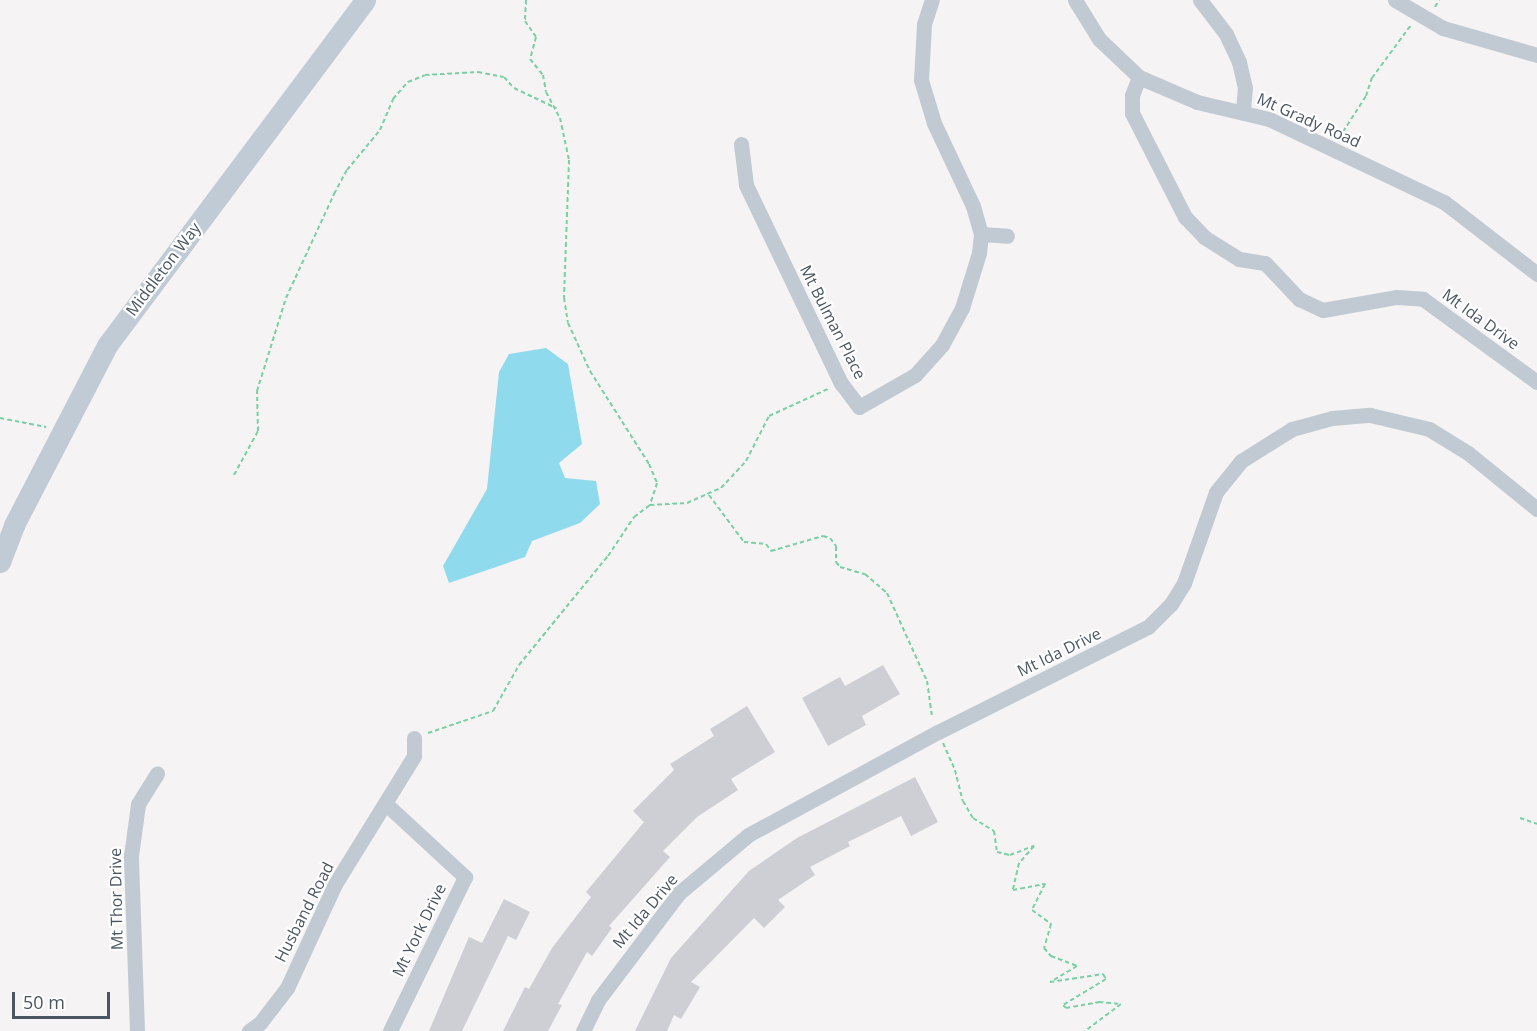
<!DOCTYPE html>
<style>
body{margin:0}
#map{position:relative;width:1537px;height:1031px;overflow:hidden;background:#f5f3f3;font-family:"Open Sans",sans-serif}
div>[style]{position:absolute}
.water>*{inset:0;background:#90daee}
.building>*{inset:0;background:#cdcfd5}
.path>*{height:2px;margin-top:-1px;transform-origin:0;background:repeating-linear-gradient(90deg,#7ad0a6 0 4.5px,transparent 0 7.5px)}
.street>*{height:15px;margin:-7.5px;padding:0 7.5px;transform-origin:7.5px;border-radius:7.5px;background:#c1cad2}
.secondary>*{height:21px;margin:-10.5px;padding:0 10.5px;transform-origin:10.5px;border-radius:10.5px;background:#c1cbd6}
span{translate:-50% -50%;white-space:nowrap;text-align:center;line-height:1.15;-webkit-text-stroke:4.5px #fff;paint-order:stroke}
.street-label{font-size:16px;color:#4a5661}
.scale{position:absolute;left:12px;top:992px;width:98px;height:27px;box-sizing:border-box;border:3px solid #4a5661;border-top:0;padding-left:8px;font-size:18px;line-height:21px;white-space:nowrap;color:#4a5661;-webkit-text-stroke:4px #fff;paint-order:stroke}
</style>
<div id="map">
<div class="water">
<div style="clip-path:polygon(546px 348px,568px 364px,582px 444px,559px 463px,565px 478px,596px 481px,600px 504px,580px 523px,532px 541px,525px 557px,449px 583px,443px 566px,487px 489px,499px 372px,509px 354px)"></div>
</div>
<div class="building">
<div style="clip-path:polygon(883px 665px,900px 694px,862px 716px,866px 725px,828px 746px,802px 698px,840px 677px,845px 686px)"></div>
<div style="clip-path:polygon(747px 706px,775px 752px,731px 779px,738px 790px,697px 817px,663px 851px,670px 857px,609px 926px,612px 928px,592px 956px,587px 952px,558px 1004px,562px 1005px,548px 1031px,503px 1031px,525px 987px,529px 989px,552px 948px,591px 897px,586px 892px,644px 822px,633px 811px,674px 770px,670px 764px,714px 736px,710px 729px)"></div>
<div style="clip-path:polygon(915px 777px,938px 822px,911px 836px,901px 816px,848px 842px,850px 846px,810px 867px,815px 875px,778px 900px,785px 907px,764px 928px,754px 918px,691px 982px,700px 987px,681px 1019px,674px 1015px,667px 1031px,635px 1031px,671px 958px,749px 871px,797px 838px)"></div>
<div style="clip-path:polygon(504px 899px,530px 912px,516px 940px,508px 936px,462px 1031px,429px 1031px,469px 937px,482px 943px)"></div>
</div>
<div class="path">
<div style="left:526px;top:0;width:21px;rotate:93deg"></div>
<div style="left:525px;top:21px;width:19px;rotate:55deg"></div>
<div style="left:536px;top:37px;width:23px;rotate:105deg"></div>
<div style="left:530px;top:59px;width:21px;rotate:51deg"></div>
<div style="left:543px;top:75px;width:17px;rotate:80deg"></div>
<div style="left:546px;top:92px;width:30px;rotate:62deg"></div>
<div style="left:560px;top:118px;width:43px;rotate:77.9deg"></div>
<div style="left:569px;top:160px;width:138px;rotate:92.1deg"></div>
<div style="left:564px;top:298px;width:25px;rotate:81deg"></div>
<div style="left:568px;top:323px;width:53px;rotate:65.4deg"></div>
<div style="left:590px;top:371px;width:110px;rotate:57.6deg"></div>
<div style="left:649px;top:464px;width:21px;rotate:67deg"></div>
<div style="left:657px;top:483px;width:23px;rotate:108deg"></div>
<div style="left:1435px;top:7px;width:8px;rotate:-60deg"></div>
<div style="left:1339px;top:138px;width:50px;rotate:-57.3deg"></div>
<div style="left:1366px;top:96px;width:19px;rotate:-72deg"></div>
<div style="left:1372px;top:78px;width:66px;rotate:-53.7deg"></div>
<div style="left:0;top:418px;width:47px;rotate:11.1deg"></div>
<div style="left:234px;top:475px;width:50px;rotate:-61.4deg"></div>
<div style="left:258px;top:431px;width:40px;rotate:-91.4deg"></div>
<div style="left:257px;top:391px;width:97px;rotate:-72.7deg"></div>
<div style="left:286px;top:298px;width:115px;rotate:-65.2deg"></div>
<div style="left:334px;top:194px;width:27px;rotate:-62deg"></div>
<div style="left:347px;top:170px;width:52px;rotate:-50.5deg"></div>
<div style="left:380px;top:130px;width:34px;rotate:-67deg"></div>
<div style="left:393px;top:99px;width:23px;rotate:-49deg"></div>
<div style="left:408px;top:82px;width:18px;rotate:-22deg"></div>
<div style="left:425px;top:75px;width:53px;rotate:-3.2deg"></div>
<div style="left:478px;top:72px;width:26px;rotate:11deg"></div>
<div style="left:504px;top:77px;width:15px;rotate:48deg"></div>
<div style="left:514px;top:88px;width:47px;rotate:25.5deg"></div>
<div style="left:709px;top:495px;width:59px;rotate:53.3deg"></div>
<div style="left:744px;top:542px;width:22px;rotate:5deg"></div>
<div style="left:766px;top:544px;width:9px;rotate:54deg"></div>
<div style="left:771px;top:551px;width:54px;rotate:-16.1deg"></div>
<div style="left:823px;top:536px;width:7px;rotate:16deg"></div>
<div style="left:830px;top:538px;width:10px;rotate:53deg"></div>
<div style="left:836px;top:546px;width:16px;rotate:90deg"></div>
<div style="left:836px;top:562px;width:6px;rotate:51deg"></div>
<div style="left:840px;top:567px;width:26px;rotate:16deg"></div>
<div style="left:865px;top:574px;width:29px;rotate:41deg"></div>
<div style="left:887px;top:593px;width:97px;rotate:65.6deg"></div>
<div style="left:927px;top:681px;width:37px;rotate:82deg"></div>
<div style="left:428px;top:733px;width:69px;rotate:-18.7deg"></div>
<div style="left:493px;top:711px;width:53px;rotate:-60.5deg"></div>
<div style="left:519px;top:665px;width:141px;rotate:-50.8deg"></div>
<div style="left:608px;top:556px;width:47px;rotate:-56.3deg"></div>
<div style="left:634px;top:517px;width:20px;rotate:-37deg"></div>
<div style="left:650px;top:505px;width:37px;rotate:-3deg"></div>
<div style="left:687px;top:503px;width:37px;rotate:-24deg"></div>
<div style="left:721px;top:488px;width:37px;rotate:-47deg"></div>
<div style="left:746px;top:461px;width:51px;rotate:-62.9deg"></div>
<div style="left:769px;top:416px;width:65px;rotate:-24.6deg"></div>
<div style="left:943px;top:743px;width:30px;rotate:66deg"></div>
<div style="left:955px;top:770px;width:32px;rotate:76deg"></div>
<div style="left:963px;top:801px;width:20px;rotate:60deg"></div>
<div style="left:973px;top:818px;width:25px;rotate:32deg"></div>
<div style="left:994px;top:831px;width:21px;rotate:82deg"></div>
<div style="left:997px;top:852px;width:13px;rotate:13deg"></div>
<div style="left:1010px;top:855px;width:26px;rotate:-21deg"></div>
<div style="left:1034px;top:846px;width:23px;rotate:131deg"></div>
<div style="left:1019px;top:863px;width:28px;rotate:103deg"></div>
<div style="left:1013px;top:890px;width:33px;rotate:-11deg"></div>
<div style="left:1045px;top:884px;width:29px;rotate:117deg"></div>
<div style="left:1032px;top:910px;width:24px;rotate:36deg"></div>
<div style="left:1051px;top:924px;width:25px;rotate:106deg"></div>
<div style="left:1044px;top:948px;width:11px;rotate:49deg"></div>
<div style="left:1051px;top:956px;width:28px;rotate:21deg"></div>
<div style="left:1077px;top:966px;width:31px;rotate:149deg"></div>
<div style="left:1050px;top:982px;width:54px;rotate:-8.6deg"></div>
<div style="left:1103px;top:974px;width:6px;rotate:59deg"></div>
<div style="left:1106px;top:979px;width:50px;rotate:148.8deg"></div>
<div style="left:1063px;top:1005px;width:4px;rotate:45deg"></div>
<div style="left:1066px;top:1008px;width:34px;rotate:-10deg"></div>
<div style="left:1099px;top:1002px;width:22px;rotate:5deg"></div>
<div style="left:1121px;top:1004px;width:45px;rotate:143.1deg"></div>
<div style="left:1520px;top:818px;width:18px;rotate:19deg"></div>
</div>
<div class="street">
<div style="left:1075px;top:0;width:46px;rotate:58.4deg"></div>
<div style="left:1099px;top:39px;width:55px;rotate:43.5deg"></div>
<div style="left:1139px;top:77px;width:63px;rotate:23.3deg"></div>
<div style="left:1197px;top:102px;width:74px;rotate:13.3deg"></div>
<div style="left:1269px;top:119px;width:194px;rotate:25.4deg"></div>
<div style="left:1444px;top:202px;width:118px;rotate:37.7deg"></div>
<div style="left:1200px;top:0;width:43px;rotate:52.6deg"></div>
<div style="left:1226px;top:34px;width:31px;rotate:65deg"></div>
<div style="left:1239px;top:62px;width:26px;rotate:77deg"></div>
<div style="left:1245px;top:87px;width:24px;rotate:95deg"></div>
<div style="left:1395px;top:0;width:56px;rotate:30.3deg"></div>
<div style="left:1443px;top:28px;width:98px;rotate:16deg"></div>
<div style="left:1139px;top:77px;width:19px;rotate:111deg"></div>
<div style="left:1132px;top:95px;width:18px;rotate:90deg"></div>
<div style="left:1132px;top:113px;width:117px;rotate:63deg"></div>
<div style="left:1185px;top:217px;width:28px;rotate:46deg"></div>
<div style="left:1204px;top:237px;width:41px;rotate:32.2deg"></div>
<div style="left:1239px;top:259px;width:26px;rotate:9deg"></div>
<div style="left:1265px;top:263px;width:50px;rotate:46.6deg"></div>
<div style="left:1299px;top:299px;width:26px;rotate:25deg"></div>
<div style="left:1323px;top:310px;width:75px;rotate:-10deg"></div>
<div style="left:1397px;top:297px;width:26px;rotate:4deg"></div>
<div style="left:1423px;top:299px;width:141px;rotate:36.1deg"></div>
<div style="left:741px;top:144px;width:41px;rotate:83deg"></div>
<div style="left:746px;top:185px;width:220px;rotate:64.4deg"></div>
<div style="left:841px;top:383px;width:30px;rotate:53deg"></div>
<div style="left:859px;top:407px;width:64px;rotate:-29.7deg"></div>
<div style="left:915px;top:375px;width:40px;rotate:-48deg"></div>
<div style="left:942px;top:345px;width:42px;rotate:-61.6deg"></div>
<div style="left:962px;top:308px;width:58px;rotate:-72.8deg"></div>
<div style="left:979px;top:253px;width:19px;rotate:-84deg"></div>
<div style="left:981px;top:234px;width:29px;rotate:-106deg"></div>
<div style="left:973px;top:206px;width:92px;rotate:-115.2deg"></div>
<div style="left:934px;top:123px;width:45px;rotate:-106.8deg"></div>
<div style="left:921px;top:80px;width:56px;rotate:-86.9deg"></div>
<div style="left:924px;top:24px;width:25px;rotate:-72deg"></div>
<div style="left:981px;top:234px;width:26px;rotate:4deg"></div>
<div style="left:386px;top:804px;width:108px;rotate:42.7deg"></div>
<div style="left:465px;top:877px;width:171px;rotate:116deg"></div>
<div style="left:137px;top:1031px;width:175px;rotate:-92deg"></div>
<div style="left:131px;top:856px;width:52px;rotate:-82.3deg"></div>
<div style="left:138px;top:804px;width:36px;rotate:-58deg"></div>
<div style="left:249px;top:1031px;width:14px;rotate:-36deg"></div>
<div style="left:260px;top:1023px;width:44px;rotate:-52.4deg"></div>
<div style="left:287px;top:988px;width:115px;rotate:-65.2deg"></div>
<div style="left:335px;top:884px;width:150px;rotate:-58.3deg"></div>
<div style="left:414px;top:756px;width:18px;rotate:-90deg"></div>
<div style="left:583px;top:1031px;width:34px;rotate:-64deg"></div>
<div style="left:598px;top:1000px;width:134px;rotate:-52.9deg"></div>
<div style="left:679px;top:893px;width:90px;rotate:-40deg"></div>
<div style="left:748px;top:835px;width:216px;rotate:-28.5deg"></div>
<div style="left:938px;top:732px;width:235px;rotate:-26.6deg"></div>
<div style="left:1148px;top:627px;width:33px;rotate:-45deg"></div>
<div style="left:1171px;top:604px;width:25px;rotate:-58deg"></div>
<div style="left:1184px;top:583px;width:96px;rotate:-70.6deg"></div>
<div style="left:1216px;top:492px;width:40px;rotate:-51deg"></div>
<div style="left:1241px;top:461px;width:60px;rotate:-32.1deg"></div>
<div style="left:1292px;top:429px;width:41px;rotate:-15.4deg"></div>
<div style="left:1332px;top:418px;width:38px;rotate:-5deg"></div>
<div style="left:1370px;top:415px;width:61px;rotate:13.3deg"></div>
<div style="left:1429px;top:429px;width:46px;rotate:31.6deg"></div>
<div style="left:1468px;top:453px;width:89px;rotate:39.1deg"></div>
</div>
<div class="secondary">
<div style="left:0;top:562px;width:40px;rotate:-69deg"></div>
<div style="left:14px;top:525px;width:204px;rotate:-62.6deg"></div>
<div style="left:108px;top:344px;width:429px;rotate:-53.2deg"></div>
</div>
<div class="street-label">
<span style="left:1309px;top:120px;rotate:24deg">Mt Grady Road</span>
<span style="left:163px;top:269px;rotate:-53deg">Middleton Way</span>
<span style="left:1481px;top:319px;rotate:36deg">Mt Ida Drive</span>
<span style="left:833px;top:322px;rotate:63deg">Mt Bulman Place</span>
<span style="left:1059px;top:652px;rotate:-26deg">Mt Ida Drive</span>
<span style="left:116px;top:899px;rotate:-91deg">Mt Thor Drive</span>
<span style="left:645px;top:911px;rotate:-50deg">Mt Ida Drive</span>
<span style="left:304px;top:912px;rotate:-63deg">Husband Road</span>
<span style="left:419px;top:930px;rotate:-64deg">Mt York Drive</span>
</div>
<div class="scale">50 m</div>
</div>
